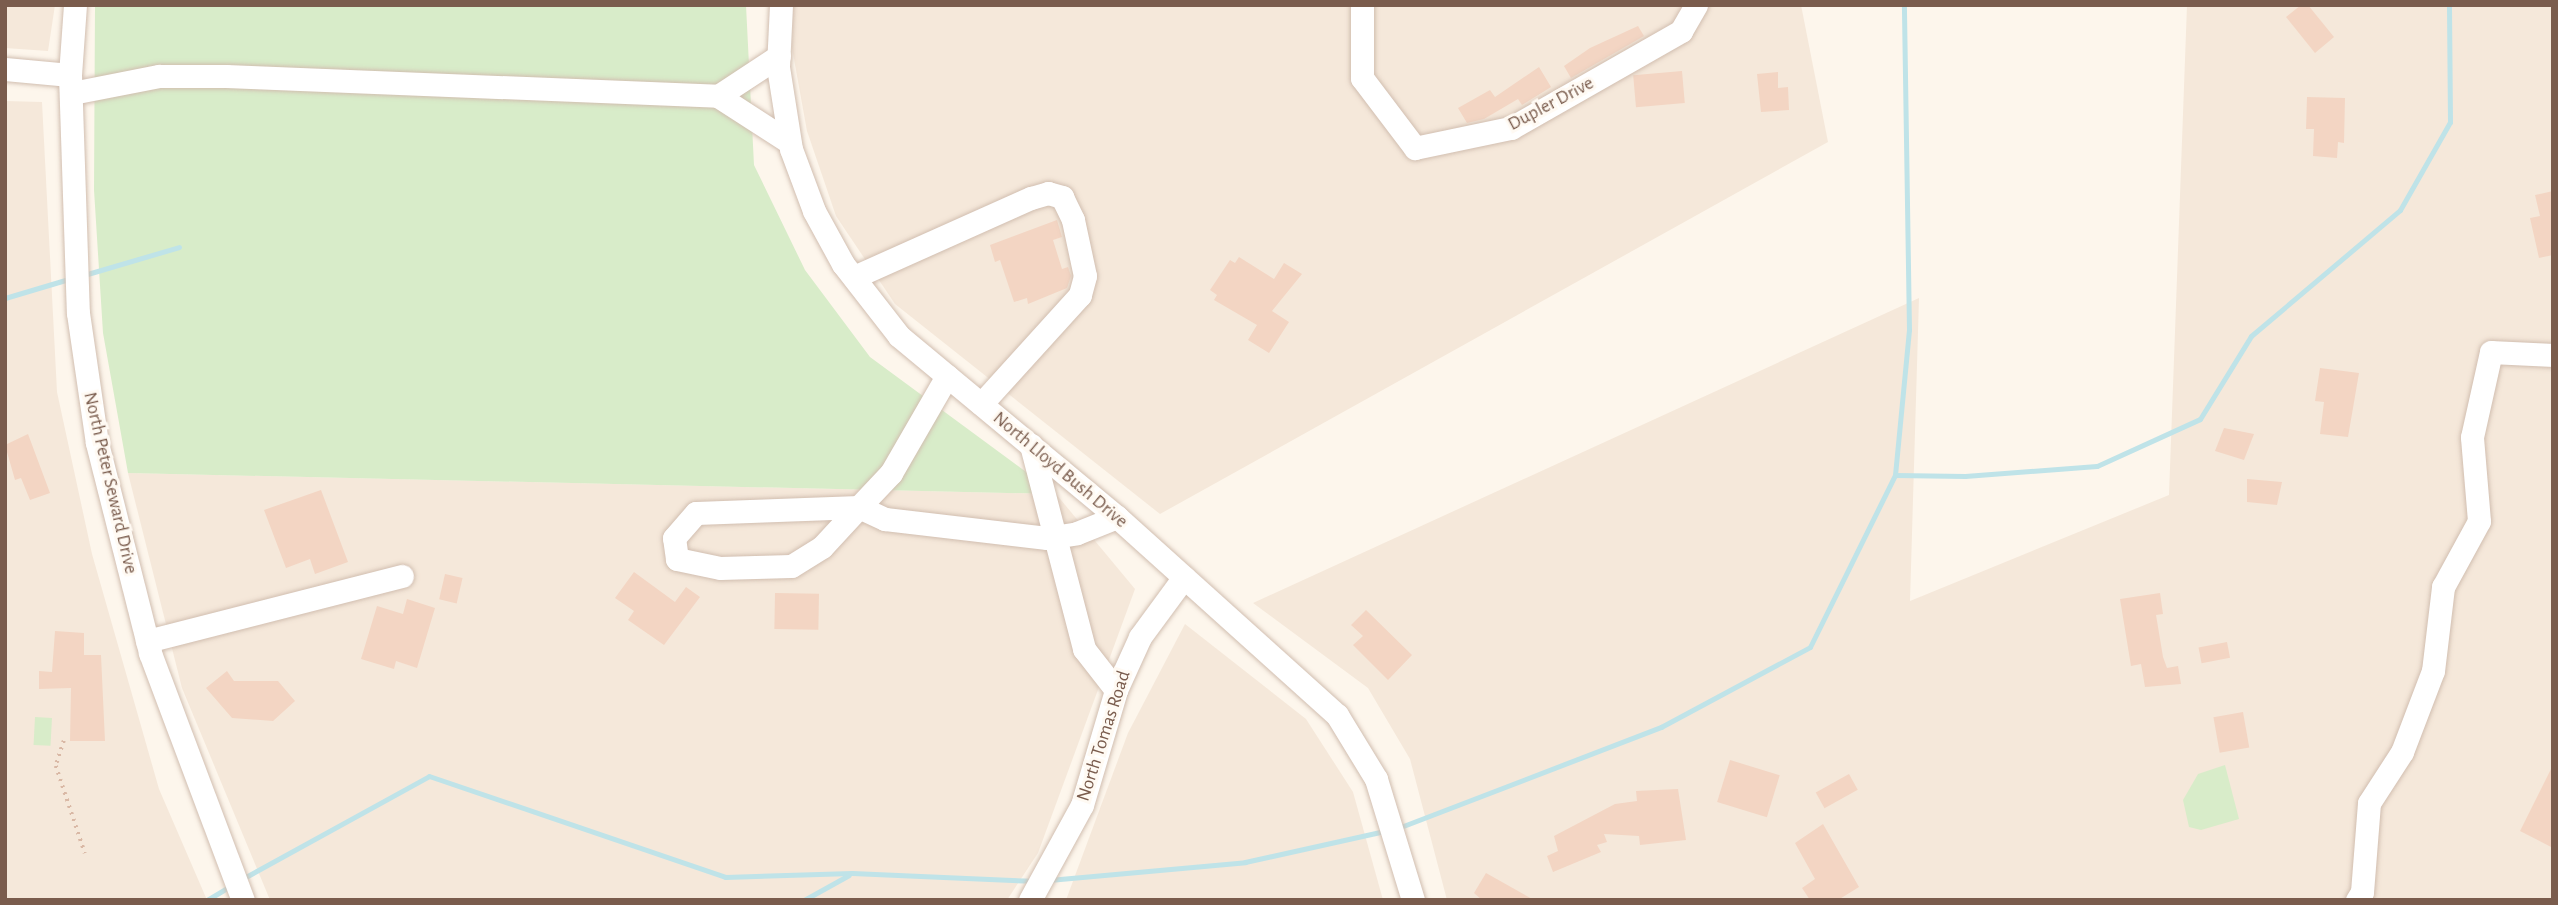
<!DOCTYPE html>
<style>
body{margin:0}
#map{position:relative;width:2558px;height:905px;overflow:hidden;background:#fdf6ec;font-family:"Alegreya Sans",sans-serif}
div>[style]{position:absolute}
.residential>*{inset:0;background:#f5e8da}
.green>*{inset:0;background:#d8ecc9;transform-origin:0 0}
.stream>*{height:5px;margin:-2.5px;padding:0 2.5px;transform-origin:2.5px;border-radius:2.5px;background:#bfe3e8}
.building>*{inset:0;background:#f3d5c3;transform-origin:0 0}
.path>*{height:3.5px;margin-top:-1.75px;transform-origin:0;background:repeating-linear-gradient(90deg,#d9b8a5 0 2px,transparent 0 7px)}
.roads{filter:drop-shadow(0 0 2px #d1beb0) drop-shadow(0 0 2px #d1beb0)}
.minor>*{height:23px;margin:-11.5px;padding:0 11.5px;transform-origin:11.5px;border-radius:11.5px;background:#fff}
span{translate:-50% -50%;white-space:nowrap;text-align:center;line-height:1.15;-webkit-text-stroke:6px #fffaf3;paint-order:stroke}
.street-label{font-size:19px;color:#7a5c4d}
.frame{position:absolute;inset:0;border:7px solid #7a5c4d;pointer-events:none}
</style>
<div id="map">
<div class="residential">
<div style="clip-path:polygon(5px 5px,55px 5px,48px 51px,5px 48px)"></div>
<div style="clip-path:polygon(793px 5px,1801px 5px,1828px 142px,1160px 514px,895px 304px,836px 216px,807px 131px,792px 48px)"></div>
<div style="clip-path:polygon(2187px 5px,2553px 5px,2553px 900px,1447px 900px,1410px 759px,1368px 688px,1253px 603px,1919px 298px,1910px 601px,2169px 495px)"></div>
<div style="clip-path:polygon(5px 101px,42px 102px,57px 392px,92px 554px,159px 789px,207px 900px,5px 900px)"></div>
<div style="clip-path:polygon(128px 473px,1056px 494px,1135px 589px,1038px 853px,1007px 900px,270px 900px,182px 688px)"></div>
<div style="clip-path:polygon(1185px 624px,1306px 719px,1353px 792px,1383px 900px,1066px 900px,1128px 733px)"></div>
</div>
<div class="green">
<div style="clip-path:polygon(95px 5px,746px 5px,754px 165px,805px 270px,870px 357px,1056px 494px,128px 473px,103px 333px,94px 190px)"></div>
<div style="left:35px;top:717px;width:17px;height:28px;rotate:3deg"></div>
<div style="clip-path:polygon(2225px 765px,2239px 819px,2201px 830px,2189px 827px,2183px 800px,2198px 774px)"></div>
</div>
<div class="stream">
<div style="left:84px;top:275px;width:99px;rotate:-16.4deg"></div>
<div style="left:5px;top:298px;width:70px;rotate:-16.6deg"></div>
<div style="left:1895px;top:475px;width:70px;rotate:0.8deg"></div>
<div style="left:1965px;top:476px;width:132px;rotate:-4.3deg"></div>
<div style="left:2097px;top:466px;width:113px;rotate:-24.5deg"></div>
<div style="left:2200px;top:419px;width:97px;rotate:-58.4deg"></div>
<div style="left:2251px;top:336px;width:195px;rotate:-40.2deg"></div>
<div style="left:2400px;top:210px;width:101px;rotate:-60.4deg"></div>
<div style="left:2450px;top:122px;width:117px;rotate:-90.5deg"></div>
<div style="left:1398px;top:828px;width:282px;rotate:-21deg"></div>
<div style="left:1661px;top:727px;width:169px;rotate:-28.2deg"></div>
<div style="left:1810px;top:647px;width:192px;rotate:-63.7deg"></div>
<div style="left:1895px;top:475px;width:146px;rotate:-84.5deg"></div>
<div style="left:1909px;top:330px;width:325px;rotate:-90.9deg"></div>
<div style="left:242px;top:879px;width:213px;rotate:-28.8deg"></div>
<div style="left:429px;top:776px;width:313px;rotate:18.8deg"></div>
<div style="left:725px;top:877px;width:127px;rotate:-1.8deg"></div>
<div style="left:852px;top:873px;width:180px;rotate:2.5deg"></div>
<div style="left:1049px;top:880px;width:197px;rotate:-5.2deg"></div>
<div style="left:1245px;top:862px;width:143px;rotate:-12.5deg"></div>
<div style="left:207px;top:900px;width:27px;rotate:-31deg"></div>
<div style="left:804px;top:900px;width:51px;rotate:-29.1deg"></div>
</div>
<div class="building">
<div style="clip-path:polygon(2301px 5px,2308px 5px,2334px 37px,2315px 53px,2286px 17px)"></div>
<div style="clip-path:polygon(1638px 26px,1644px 36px,1571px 78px,1564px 66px,1590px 48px)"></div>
<div style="clip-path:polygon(1539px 67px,1551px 87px,1522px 105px,1518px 99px,1484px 119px,1467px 123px,1458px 108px,1490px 90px,1495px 97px)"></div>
<div style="left:1682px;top:71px;width:32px;height:49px;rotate:85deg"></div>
<div style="clip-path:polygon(1778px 72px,1778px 88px,1788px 87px,1789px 110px,1761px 112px,1757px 74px)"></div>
<div style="clip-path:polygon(2307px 97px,2345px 98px,2344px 143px,2338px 142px,2337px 158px,2313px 156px,2314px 129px,2306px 129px)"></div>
<div style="clip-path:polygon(2553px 191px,2553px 255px,2539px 258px,2530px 218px,2540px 216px,2535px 195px)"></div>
<div style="clip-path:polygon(1057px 220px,1062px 237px,1053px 240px,1062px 269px,1068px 267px,1071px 276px,1067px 288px,1028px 304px,1027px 298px,1014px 302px,1000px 260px,995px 262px,990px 245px)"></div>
<div style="clip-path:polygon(1239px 257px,1274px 279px,1284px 263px,1302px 274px,1272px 311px,1289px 322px,1269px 353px,1248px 340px,1257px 325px,1214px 300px,1217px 295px,1210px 290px,1230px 260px,1235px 263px)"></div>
<div style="clip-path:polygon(2320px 368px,2359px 373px,2348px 437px,2320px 434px,2324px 402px,2315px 401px)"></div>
<div style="clip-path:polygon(2224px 428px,2254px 434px,2244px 460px,2215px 451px)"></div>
<div style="clip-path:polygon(28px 434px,50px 493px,30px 500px,21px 478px,15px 480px,5px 445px)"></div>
<div style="clip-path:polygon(2247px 479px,2282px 482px,2277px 505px,2247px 502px)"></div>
<div style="clip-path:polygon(321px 490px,348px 562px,315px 574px,310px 559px,286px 568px,264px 510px)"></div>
<div style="clip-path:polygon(634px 572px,675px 602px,686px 587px,700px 597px,664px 645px,628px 620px,634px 611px,615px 598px)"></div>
<div style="left:445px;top:574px;width:18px;height:26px;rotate:13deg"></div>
<div style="left:775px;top:593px;width:44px;height:36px;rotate:1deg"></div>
<div style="clip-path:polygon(2160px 593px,2163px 614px,2156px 615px,2163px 657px,2167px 668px,2178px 666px,2181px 684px,2145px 687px,2141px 664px,2131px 666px,2120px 599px)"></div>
<div style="clip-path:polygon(407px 599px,435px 608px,417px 668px,396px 661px,394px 669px,361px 659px,377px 606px,403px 614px)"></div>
<div style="clip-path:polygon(1366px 610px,1412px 655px,1388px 680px,1353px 645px,1363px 636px,1351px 625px)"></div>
<div style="clip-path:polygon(55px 631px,84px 633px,84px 655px,101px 655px,105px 741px,70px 741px,71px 688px,39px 689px,39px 671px,52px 672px)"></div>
<div style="left:2227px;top:642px;width:16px;height:29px;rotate:79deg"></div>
<div style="clip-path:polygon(227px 671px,234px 681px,278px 681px,295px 701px,273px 721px,232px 718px,206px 688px)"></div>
<div style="left:2243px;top:712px;width:36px;height:30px;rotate:80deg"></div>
<div style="left:1730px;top:760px;width:52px;height:44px;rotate:17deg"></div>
<div style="clip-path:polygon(2553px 765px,2553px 848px,2520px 831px)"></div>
<div style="left:1849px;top:774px;width:18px;height:38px;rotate:61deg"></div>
<div style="clip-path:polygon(1678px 789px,1686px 840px,1640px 845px,1639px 836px,1604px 834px,1607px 842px,1597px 845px,1601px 852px,1553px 872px,1547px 856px,1558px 851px,1554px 836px,1615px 804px,1637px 801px,1636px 791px)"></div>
<div style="clip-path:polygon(1823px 824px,1859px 887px,1838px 900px,1810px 900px,1802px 888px,1815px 879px,1795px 843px)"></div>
<div style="clip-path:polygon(1486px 873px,1534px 900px,1482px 900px,1474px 893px)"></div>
</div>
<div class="path">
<div style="left:64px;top:741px;width:26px;rotate:108deg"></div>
<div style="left:56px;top:766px;width:92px;rotate:71.6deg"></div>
</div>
<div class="roads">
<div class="minor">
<div style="left:75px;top:5px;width:70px;rotate:94.1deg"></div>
<div style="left:70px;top:75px;width:238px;rotate:88.1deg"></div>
<div style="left:78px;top:313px;width:131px;rotate:81.7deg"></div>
<div style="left:97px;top:443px;width:217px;rotate:75.8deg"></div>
<div style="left:150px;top:653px;width:264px;rotate:69.4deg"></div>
<div style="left:781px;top:5px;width:62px;rotate:92.8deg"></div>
<div style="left:778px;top:67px;width:83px;rotate:81deg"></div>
<div style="left:791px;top:149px;width:66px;rotate:69.6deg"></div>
<div style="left:814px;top:211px;width:60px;rotate:61.3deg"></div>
<div style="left:843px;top:264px;width:91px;rotate:52.1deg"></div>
<div style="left:899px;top:336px;width:283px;rotate:39.7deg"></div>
<div style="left:1117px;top:517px;width:296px;rotate:42deg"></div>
<div style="left:1337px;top:715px;width:75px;rotate:58.6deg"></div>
<div style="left:1376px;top:779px;width:127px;rotate:73deg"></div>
<div style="left:1362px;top:5px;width:73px;rotate:90deg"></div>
<div style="left:1362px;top:78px;width:88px;rotate:52.9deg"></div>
<div style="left:1415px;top:148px;width:98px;rotate:-11.8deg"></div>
<div style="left:1511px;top:128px;width:196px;rotate:-29.7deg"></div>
<div style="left:1681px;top:31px;width:30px;rotate:-60deg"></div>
<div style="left:5px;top:69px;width:65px;rotate:5.3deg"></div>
<div style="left:72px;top:93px;width:89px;rotate:-11.1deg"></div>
<div style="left:159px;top:76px;width:67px"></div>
<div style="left:226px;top:76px;width:492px;rotate:2.3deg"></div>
<div style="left:718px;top:96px;width:85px;rotate:32.9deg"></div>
<div style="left:718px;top:96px;width:73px;rotate:-33.3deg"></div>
<div style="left:854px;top:277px;width:194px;rotate:-24.1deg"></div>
<div style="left:1031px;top:198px;width:18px;rotate:-16deg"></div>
<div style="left:1048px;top:193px;width:15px;rotate:16deg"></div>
<div style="left:1062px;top:197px;width:25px;rotate:64deg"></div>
<div style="left:1073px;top:220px;width:57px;rotate:77.9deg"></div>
<div style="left:1085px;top:276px;width:20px;rotate:105deg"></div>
<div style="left:1080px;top:295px;width:147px;rotate:132.2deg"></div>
<div style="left:947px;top:376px;width:112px;rotate:120deg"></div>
<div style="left:891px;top:473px;width:47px;rotate:133.3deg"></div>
<div style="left:859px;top:507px;width:54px;rotate:132.8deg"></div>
<div style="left:822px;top:547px;width:36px;rotate:148deg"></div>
<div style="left:791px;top:566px;width:71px;rotate:178.4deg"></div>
<div style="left:720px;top:568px;width:44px;rotate:-168.2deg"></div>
<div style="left:677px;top:559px;width:21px;rotate:-98deg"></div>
<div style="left:674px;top:538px;width:33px;rotate:-49deg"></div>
<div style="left:696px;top:513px;width:163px;rotate:-2.1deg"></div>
<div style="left:859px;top:507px;width:29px;rotate:25deg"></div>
<div style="left:885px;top:519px;width:163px;rotate:6.7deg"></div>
<div style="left:1047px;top:538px;width:30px;rotate:-9deg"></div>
<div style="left:1077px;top:533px;width:43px;rotate:-21.8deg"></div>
<div style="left:1031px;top:445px;width:211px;rotate:75.4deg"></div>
<div style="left:1084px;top:649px;width:52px;rotate:52deg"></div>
<div style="left:147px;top:641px;width:263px;rotate:-14.3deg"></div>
<div style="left:1030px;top:900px;width:108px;rotate:-61.3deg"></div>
<div style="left:1082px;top:805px;width:120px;rotate:-73.5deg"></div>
<div style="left:1116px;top:690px;width:58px;rotate:-65.6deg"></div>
<div style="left:1140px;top:637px;width:74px;rotate:-53.7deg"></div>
<div style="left:2357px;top:900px;width:9px;rotate:-58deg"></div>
<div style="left:2362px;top:892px;width:89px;rotate:-85.5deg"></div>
<div style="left:2369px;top:803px;width:61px;rotate:-57.1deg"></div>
<div style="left:2402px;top:752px;width:87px;rotate:-69.1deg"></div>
<div style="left:2433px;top:671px;width:85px;rotate:-83.2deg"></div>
<div style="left:2443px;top:587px;width:75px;rotate:-61.4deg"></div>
<div style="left:2479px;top:521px;width:84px;rotate:-94.8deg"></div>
<div style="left:2472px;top:437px;width:87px;rotate:-77.4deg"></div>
<div style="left:2491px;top:352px;width:62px;rotate:2.8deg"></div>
</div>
</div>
<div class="street-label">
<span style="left:1551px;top:104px;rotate:-28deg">Dupler Drive</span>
<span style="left:1060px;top:470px;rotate:40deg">North Lloyd Bush Drive</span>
<span style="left:110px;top:483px;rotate:77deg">North Peter Seward Drive</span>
<span style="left:1104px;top:736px;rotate:-72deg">North Tomas Road</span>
</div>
<div class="frame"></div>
</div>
